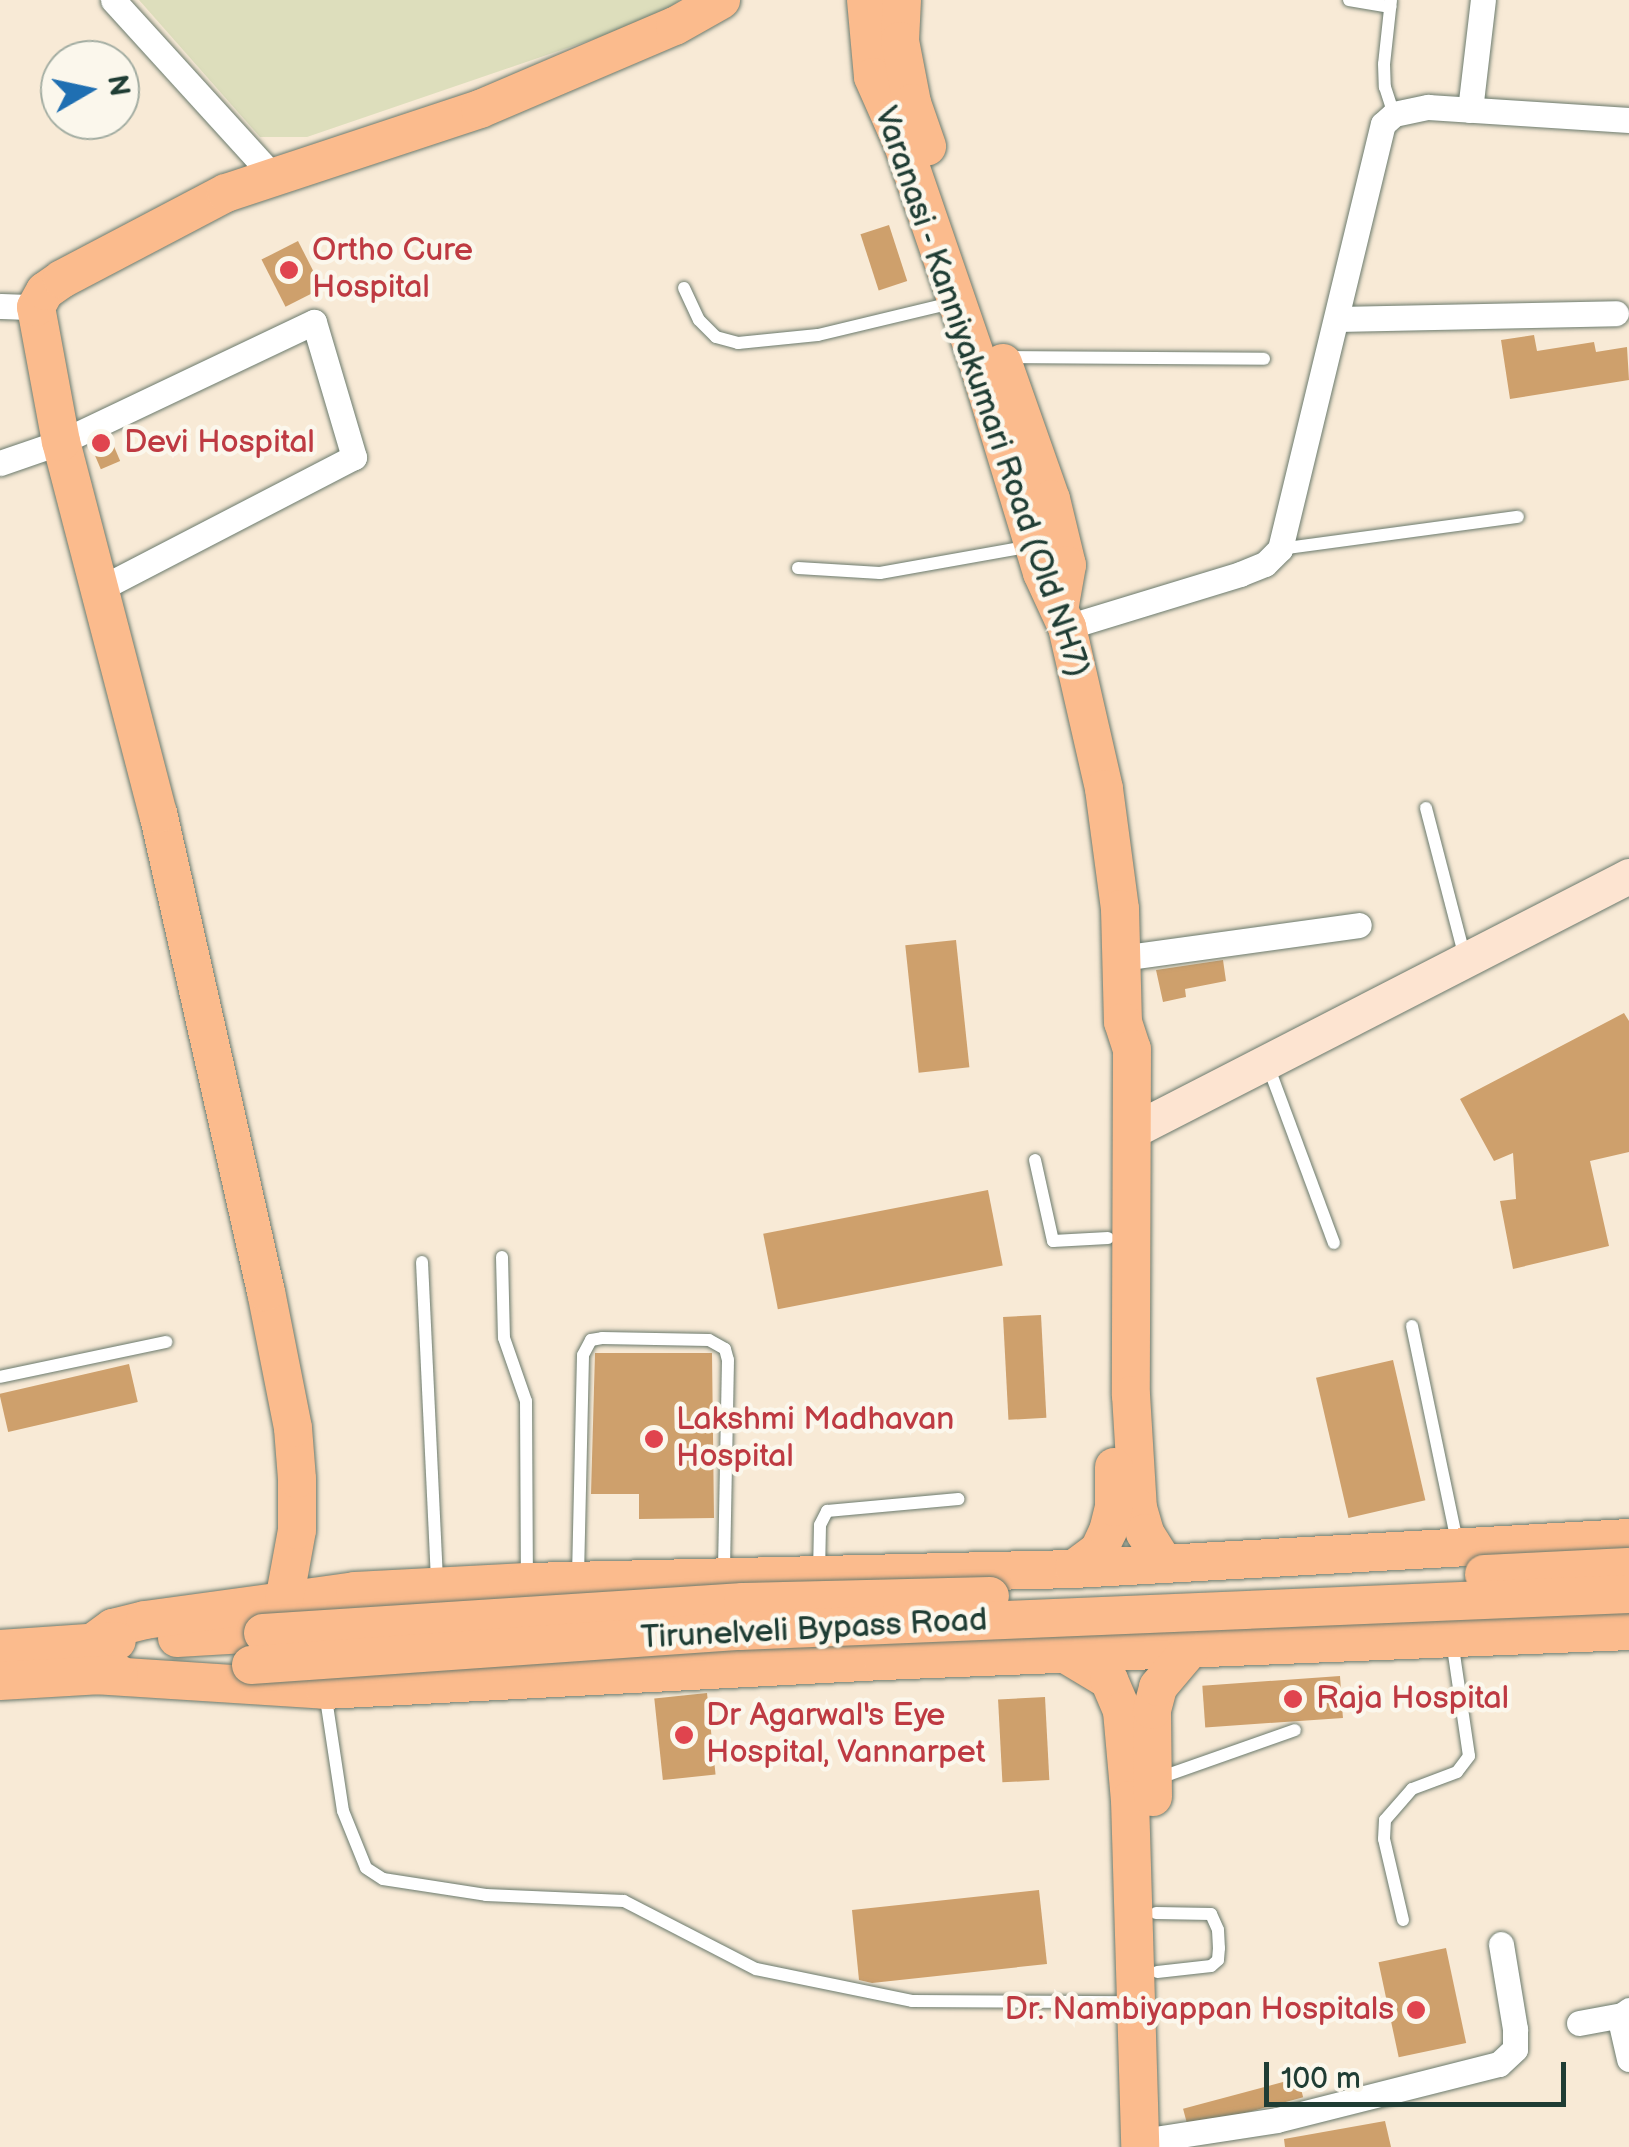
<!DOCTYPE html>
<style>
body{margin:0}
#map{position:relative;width:1629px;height:2147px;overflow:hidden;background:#f8ead6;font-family:"Balsamiq Sans",sans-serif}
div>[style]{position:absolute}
.built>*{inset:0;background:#dddebc}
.building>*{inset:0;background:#cea06c;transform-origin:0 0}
.roads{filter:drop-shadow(0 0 2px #6b7a6d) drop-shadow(0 0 2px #6b7a6d)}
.lane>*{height:12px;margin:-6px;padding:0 6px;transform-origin:6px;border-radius:6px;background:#fff}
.street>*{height:25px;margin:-12.5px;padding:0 12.5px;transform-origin:12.5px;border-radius:12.5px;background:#fff}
.secondary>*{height:35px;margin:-17.5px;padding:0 17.5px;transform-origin:17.5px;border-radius:17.5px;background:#fde4d1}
.primary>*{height:38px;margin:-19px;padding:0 19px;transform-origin:19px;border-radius:19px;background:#fbbb8d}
.bridges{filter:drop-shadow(0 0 2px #6b7a6d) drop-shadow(0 0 2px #6b7a6d)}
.primary-bridge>*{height:38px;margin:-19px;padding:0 19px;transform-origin:19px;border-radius:19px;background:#fbbb8d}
.dots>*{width:28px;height:28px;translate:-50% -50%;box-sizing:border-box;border:5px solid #fbf7ec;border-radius:50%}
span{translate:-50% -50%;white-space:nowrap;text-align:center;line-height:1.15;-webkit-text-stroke:9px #fbf7ec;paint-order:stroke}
.health-label{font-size:32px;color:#be3a42}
.left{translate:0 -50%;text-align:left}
.right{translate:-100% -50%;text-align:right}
.street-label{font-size:32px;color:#1f3d34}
.north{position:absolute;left:40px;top:40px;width:100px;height:100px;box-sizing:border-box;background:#fbf7ec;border:2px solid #a3ada2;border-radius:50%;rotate:81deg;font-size:28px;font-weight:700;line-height:40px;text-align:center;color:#1f3d34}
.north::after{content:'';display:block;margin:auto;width:35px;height:45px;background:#1f6fb2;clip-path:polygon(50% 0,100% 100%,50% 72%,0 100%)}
.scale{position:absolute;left:1264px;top:2062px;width:302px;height:45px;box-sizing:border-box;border:5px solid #1f3d34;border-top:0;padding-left:12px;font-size:30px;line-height:35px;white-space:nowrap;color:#1f3d34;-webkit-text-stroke:8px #fbf7ec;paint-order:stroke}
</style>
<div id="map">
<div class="built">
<div style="clip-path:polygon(139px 0,680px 0,655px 18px,307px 137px,260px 137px)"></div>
</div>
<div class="building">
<div style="left:889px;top:225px;width:59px;height:30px;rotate:72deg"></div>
<div style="left:298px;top:241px;width:53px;height:41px;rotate:63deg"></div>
<div style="clip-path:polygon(1534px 335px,1537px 351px,1594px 342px,1596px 352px,1627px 347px,1629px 380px,1510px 399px,1501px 340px)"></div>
<div style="left:110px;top:437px;width:26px;height:21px;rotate:67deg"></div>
<div style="left:956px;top:940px;width:128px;height:51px;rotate:84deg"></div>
<div style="clip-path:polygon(1223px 960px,1226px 981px,1185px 989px,1186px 997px,1163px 1002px,1156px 970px)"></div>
<div style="clip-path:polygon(1624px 1013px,1629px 1021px,1629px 1152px,1590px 1161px,1609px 1246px,1513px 1269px,1500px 1201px,1516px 1199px,1513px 1153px,1494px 1161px,1460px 1099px)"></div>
<div style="left:988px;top:1190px;width:77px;height:229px;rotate:79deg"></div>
<div style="left:1041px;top:1315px;width:103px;height:38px;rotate:87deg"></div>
<div style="clip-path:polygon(595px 1353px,712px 1353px,714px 1518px,639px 1519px,639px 1494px,591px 1494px)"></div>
<div style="left:1393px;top:1360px;width:144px;height:79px;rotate:77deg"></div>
<div style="left:129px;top:1364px;width:39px;height:133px;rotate:77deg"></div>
<div style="left:1340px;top:1676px;width:42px;height:138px;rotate:86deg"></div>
<div style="left:707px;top:1693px;width:82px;height:53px;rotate:84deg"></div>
<div style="left:1045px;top:1697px;width:83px;height:47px;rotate:87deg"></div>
<div style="clip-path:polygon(1039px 1890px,1047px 1964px,872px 1983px,859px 1980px,852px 1910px)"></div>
<div style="left:1446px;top:1948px;width:97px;height:69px;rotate:78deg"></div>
<div style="left:1298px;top:2078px;width:20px;height:119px;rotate:75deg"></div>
<div style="clip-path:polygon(1385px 2121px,1391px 2147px,1285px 2147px,1284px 2139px)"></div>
</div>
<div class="roads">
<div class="lane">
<div style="left:1349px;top:0;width:42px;rotate:9.7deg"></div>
<div style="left:1391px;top:0;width:64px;rotate:96.2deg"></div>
<div style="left:1384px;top:64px;width:23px;rotate:88deg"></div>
<div style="left:1385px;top:87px;width:28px;rotate:72deg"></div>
<div style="left:684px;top:288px;width:35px;rotate:65deg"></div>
<div style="left:699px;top:320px;width:24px;rotate:45deg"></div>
<div style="left:716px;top:337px;width:23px;rotate:15deg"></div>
<div style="left:738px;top:343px;width:80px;rotate:-5.7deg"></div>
<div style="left:818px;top:335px;width:141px;rotate:-13.5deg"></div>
<div style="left:1004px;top:357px;width:260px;rotate:0.4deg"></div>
<div style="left:1280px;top:549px;width:240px;rotate:-7.7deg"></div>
<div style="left:798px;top:568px;width:82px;rotate:3.5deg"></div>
<div style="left:880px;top:573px;width:154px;rotate:-10.1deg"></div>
<div style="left:1426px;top:808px;width:155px;rotate:75.4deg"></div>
<div style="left:1267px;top:1063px;width:192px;rotate:69.6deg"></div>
<div style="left:1035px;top:1160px;width:83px;rotate:77.5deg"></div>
<div style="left:1053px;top:1241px;width:55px;rotate:-3.1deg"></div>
<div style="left:502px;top:1257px;width:81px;rotate:88.6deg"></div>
<div style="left:504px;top:1338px;width:67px;rotate:70.8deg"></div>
<div style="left:526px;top:1401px;width:179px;rotate:89.7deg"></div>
<div style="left:422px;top:1262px;width:322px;rotate:87.3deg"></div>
<div style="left:1412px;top:1326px;width:221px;rotate:78.2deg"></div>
<div style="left:0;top:1377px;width:170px;rotate:-11.9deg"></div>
<div style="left:819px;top:1573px;width:48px;rotate:-88.8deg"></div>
<div style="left:820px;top:1525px;width:16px;rotate:-63deg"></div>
<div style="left:827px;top:1511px;width:132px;rotate:-5.2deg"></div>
<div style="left:578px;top:1576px;width:221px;rotate:-88.7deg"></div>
<div style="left:583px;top:1355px;width:17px;rotate:-62deg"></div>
<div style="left:591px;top:1340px;width:11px;rotate:-10deg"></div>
<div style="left:602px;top:1338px;width:107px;rotate:1.1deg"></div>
<div style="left:709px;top:1340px;width:18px;rotate:29deg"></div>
<div style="left:725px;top:1349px;width:11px;rotate:75deg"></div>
<div style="left:728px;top:1360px;width:213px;rotate:91.1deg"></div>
<div style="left:325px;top:1692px;width:120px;rotate:81.4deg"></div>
<div style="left:343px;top:1811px;width:61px;rotate:68deg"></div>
<div style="left:366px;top:1868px;width:20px;rotate:33deg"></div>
<div style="left:383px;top:1879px;width:104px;rotate:8.8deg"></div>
<div style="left:486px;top:1895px;width:138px;rotate:2.5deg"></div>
<div style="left:624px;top:1901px;width:148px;rotate:27.3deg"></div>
<div style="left:756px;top:1969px;width:159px;rotate:11.6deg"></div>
<div style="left:912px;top:2001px;width:218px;rotate:0.3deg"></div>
<div style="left:1159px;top:1778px;width:144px;rotate:-19.4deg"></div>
<div style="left:1156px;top:1913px;width:55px;rotate:1deg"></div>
<div style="left:1211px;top:1914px;width:17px;rotate:66deg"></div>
<div style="left:1218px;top:1930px;width:18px;rotate:87deg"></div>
<div style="left:1219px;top:1948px;width:12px;rotate:95deg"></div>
<div style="left:1218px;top:1960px;width:9px;rotate:139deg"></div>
<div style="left:1211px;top:1966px;width:54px;rotate:173.7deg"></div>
<div style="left:1403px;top:1920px;width:83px;rotate:-103.2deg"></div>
<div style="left:1384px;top:1839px;width:19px;rotate:-87deg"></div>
<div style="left:1385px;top:1820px;width:41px;rotate:-48.9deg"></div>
<div style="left:1412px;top:1789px;width:48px;rotate:-20.7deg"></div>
<div style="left:1457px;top:1772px;width:20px;rotate:-53deg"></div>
<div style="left:1469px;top:1756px;width:116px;rotate:-98.4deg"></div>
</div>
<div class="street">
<div style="left:113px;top:0;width:236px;rotate:47.7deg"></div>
<div style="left:1470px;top:110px;width:111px;rotate:-83.3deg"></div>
<div style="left:0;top:306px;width:36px;rotate:2deg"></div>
<div style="left:1338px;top:319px;width:278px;rotate:-1.2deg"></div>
<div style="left:0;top:463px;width:65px;rotate:-19deg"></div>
<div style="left:61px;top:442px;width:280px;rotate:-25.4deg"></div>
<div style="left:314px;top:322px;width:141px;rotate:73.5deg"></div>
<div style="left:354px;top:457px;width:287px;rotate:152.6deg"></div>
<div style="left:1067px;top:627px;width:181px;rotate:-17deg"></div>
<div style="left:1240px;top:574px;width:27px;rotate:-22deg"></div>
<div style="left:1265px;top:564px;width:21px;rotate:-45deg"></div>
<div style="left:1280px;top:549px;width:437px;rotate:-76.4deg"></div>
<div style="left:1383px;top:124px;width:15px;rotate:-42deg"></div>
<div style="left:1394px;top:114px;width:35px;rotate:-12deg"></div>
<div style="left:1428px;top:107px;width:201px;rotate:3.7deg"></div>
<div style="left:1121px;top:958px;width:240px;rotate:-7.9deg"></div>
<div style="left:1629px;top:2010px;width:9px;rotate:144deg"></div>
<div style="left:1622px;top:2015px;width:9px;rotate:96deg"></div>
<div style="left:1621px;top:2024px;width:36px;rotate:77deg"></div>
<div style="left:1579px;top:2023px;width:44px;rotate:-10.5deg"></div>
<div style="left:1161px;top:2138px;width:117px;rotate:-8.8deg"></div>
<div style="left:1277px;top:2120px;width:229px;rotate:-14.2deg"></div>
<div style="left:1499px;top:2064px;width:22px;rotate:-43deg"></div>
<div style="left:1515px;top:2049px;width:20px;rotate:-90deg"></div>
<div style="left:1515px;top:2029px;width:86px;rotate:-99.4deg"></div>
</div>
<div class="secondary">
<div style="left:1130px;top:1132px;width:561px;rotate:-27.16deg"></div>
</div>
<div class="primary">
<div style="left:866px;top:0;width:77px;rotate:84.8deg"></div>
<div style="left:873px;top:77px;width:74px;rotate:66.2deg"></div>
<div style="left:903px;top:145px;width:237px;rotate:71deg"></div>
<div style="left:980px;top:369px;width:213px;rotate:73.1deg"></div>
<div style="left:1042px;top:573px;width:60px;rotate:65.2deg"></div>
<div style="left:1067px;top:627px;width:166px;rotate:77.1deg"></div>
<div style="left:1104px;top:789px;width:121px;rotate:82.4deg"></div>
<div style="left:1120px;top:909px;width:113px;rotate:88.5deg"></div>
<div style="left:1123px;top:1022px;width:28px;rotate:72deg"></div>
<div style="left:1132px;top:1049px;width:346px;rotate:90.2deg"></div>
<div style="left:1131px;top:1395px;width:113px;rotate:86.5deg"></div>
<div style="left:1138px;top:1508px;width:26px;rotate:74deg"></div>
<div style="left:1145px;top:1533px;width:36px;rotate:58deg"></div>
<div style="left:902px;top:0;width:41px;rotate:92.8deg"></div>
<div style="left:900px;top:41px;width:63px;rotate:79deg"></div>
<div style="left:912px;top:103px;width:46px;rotate:70.8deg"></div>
<div style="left:1003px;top:363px;width:144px;rotate:70.6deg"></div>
<div style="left:1051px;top:499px;width:68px;rotate:76.4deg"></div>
<div style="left:1067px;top:565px;width:40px;rotate:100deg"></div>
<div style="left:1074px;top:1569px;width:31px;rotate:-37deg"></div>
<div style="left:1099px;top:1550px;width:21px;rotate:-65deg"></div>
<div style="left:1108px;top:1531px;width:25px;rotate:-76deg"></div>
<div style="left:1114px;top:1507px;width:40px;rotate:-90deg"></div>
<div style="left:284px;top:1601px;width:72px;rotate:-8deg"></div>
<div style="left:355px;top:1591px;width:172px;rotate:-3deg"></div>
<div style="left:527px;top:1582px;width:547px;rotate:-1.36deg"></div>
<div style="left:1074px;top:1569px;width:556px;rotate:-3.2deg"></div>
<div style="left:177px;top:1638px;width:86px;rotate:-3.3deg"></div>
<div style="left:92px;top:1643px;width:26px;rotate:-36deg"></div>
<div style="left:113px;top:1628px;width:33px;rotate:-14deg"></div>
<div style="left:145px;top:1620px;width:140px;rotate:-7.8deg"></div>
<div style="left:284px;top:1601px;width:72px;rotate:-79.6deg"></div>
<div style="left:297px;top:1530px;width:51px;rotate:-90deg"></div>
<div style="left:297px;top:1479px;width:51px;rotate:-94.5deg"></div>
<div style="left:293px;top:1428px;width:139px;rotate:-101.2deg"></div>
<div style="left:266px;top:1292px;width:490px;rotate:-102.7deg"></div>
<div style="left:158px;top:814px;width:384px;rotate:-104.6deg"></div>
<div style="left:61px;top:442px;width:137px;rotate:-100.5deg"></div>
<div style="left:36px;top:307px;width:18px;rotate:-61deg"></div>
<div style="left:45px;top:291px;width:21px;rotate:-35deg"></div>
<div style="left:62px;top:279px;width:185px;rotate:-27.7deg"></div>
<div style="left:226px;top:193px;width:268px;rotate:-18.3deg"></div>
<div style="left:480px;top:109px;width:212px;rotate:-23.1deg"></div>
<div style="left:675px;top:26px;width:53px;rotate:-29.5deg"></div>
<div style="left:0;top:1649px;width:117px;rotate:-3.9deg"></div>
<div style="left:1067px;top:1655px;width:49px;rotate:30.8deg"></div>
<div style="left:1109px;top:1680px;width:34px;rotate:67deg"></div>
<div style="left:1122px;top:1711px;width:89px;rotate:84.9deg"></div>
<div style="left:1130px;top:1800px;width:347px;rotate:88.3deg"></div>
<div style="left:94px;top:1675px;width:231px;rotate:3.7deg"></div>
<div style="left:325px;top:1690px;width:559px;rotate:-2.98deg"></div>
<div style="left:883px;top:1661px;width:747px;rotate:-2.3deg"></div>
<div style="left:0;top:1681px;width:119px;rotate:-3.4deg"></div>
<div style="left:1153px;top:1797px;width:87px;rotate:-90.7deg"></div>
<div style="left:1152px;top:1710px;width:24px;rotate:-75deg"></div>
<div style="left:1158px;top:1687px;width:51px;rotate:-49.8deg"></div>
</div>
</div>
<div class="bridges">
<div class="primary-bridge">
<div style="left:1484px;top:1574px;width:145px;rotate:-2.8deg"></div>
<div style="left:263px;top:1633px;width:481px;rotate:-3.7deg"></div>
<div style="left:743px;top:1602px;width:247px;rotate:-1.4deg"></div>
<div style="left:251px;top:1665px;width:490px;rotate:-4deg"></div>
<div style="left:740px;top:1631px;width:890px;rotate:-2.38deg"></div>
</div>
</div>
<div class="dots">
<div style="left:289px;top:270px;background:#e0444e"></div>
<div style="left:101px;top:443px;background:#e0444e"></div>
<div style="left:654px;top:1439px;background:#e0444e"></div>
<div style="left:1293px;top:1699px;background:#e0444e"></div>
<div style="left:684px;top:1735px;background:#e0444e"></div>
<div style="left:1416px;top:2010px;background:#e0444e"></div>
</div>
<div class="health-label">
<span class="left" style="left:312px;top:270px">Ortho Cure<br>Hospital</span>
<span class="left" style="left:124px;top:443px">Devi Hospital</span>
<span class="left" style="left:676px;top:1439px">Lakshmi Madhavan<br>Hospital</span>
<span class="left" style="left:1316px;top:1699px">Raja Hospital</span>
<span class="left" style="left:706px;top:1735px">Dr Agarwal's Eye<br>Hospital, Vannarpet</span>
<span class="right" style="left:1394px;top:2010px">Dr. Nambiyappan Hospitals</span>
</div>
<div class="street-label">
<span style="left:981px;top:392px;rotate:71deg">Varanasi - Kanniyakumari Road (Old NH7)</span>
<span style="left:814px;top:1630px;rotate:-3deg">Tirunelveli Bypass Road</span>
</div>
<div class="north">N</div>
<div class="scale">100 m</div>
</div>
